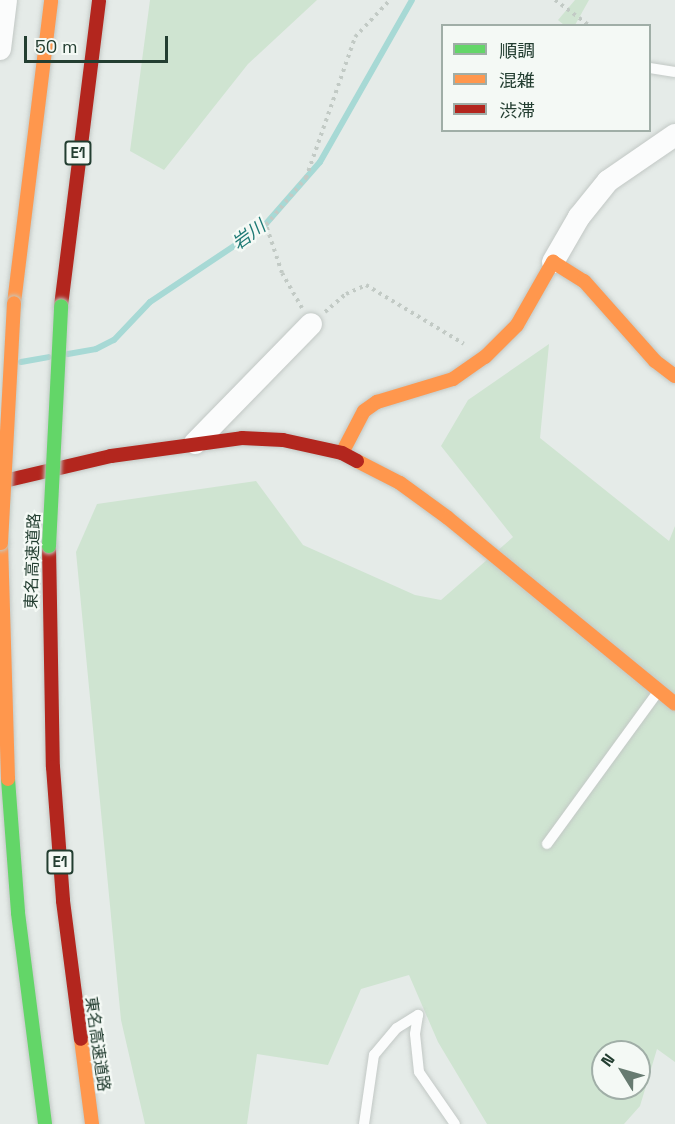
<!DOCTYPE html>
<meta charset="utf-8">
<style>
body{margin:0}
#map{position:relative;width:675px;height:1124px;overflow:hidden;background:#e5ebe8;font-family:"Space Grotesk","Noto Sans JP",sans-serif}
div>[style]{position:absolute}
.green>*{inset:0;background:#cfe4d1}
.stream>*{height:6px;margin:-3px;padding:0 3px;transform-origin:3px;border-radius:3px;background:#a7d9d5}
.path>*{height:4px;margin-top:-2px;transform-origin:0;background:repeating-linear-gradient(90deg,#c2cac5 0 3px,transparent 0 7.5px)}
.roads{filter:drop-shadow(0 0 2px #c2c8c5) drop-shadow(0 0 2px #c2c8c5)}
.lane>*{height:10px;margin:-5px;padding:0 5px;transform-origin:5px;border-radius:5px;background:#fbfcfc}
.street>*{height:22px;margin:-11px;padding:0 11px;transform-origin:11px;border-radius:11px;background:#fbfcfc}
.fast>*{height:14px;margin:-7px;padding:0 7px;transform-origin:7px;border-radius:7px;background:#63d668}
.slow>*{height:14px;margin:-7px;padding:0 7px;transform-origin:7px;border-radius:7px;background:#ff974d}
.jam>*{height:14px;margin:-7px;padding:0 7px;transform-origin:7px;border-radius:7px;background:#b3261e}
.bridges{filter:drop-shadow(0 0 2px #c1cac6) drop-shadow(0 0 2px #c1cac6)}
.fast-bridge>*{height:14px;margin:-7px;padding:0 7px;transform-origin:7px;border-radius:7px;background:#63d668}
.slow-bridge>*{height:14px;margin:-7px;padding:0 7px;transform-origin:7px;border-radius:7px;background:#ff974d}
span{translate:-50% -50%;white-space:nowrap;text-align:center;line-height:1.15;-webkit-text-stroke:4.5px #f4f9f5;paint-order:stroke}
.shield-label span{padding:2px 4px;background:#f4f9f5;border:2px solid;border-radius:4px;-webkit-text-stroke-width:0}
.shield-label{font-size:15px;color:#233e31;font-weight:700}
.street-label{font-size:16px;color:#233e31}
.water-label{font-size:18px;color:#1e7a75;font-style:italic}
.legend{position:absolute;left:441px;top:24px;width:210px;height:108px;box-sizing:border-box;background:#f4f9f5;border:2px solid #a0aea7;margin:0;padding:8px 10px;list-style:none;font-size:18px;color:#233e31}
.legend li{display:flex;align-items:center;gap:12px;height:30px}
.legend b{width:30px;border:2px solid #a0aea7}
.north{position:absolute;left:591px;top:1040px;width:60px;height:60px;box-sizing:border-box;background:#f4f9f5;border:2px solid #a0aea7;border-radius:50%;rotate:307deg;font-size:16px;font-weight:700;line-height:24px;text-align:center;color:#233e31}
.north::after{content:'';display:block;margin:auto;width:21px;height:27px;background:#677b71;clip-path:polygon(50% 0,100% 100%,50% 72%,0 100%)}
.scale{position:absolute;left:24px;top:36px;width:144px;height:27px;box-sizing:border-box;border:3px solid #233e31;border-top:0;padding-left:8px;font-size:18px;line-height:21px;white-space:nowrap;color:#233e31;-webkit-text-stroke:4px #f4f9f5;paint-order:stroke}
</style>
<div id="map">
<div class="green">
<div style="clip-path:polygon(150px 0,317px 0,248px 64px,164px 170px,130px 151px)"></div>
<div style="clip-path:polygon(575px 0,589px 0,575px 25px,564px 25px,558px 20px)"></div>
<div style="clip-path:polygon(evenodd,549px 344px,540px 438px,669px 541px,675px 526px,675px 1062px,657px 1049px,640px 1106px,624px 1124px,487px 1124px,438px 1042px,409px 975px,361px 989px,328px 1065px,257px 1054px,247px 1124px,145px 1124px,121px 1020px,76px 552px,97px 504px,256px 481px,303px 545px,415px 595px,441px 600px,513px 537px,441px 446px,468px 400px,549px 344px,603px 1052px,639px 1052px,639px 1088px,603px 1088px,603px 1052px)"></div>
</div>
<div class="stream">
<div style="left:68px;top:354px;width:28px;rotate:-10deg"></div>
<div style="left:96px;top:349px;width:20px;rotate:-27deg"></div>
<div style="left:114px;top:340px;width:52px;rotate:-46.5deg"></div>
<div style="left:150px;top:302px;width:137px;rotate:-33.7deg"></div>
<div style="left:264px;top:226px;width:85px;rotate:-48.8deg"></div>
<div style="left:320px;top:162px;width:186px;rotate:-60.4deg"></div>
<div style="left:21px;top:362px;width:28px;rotate:-10deg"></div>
</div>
<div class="path">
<div style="left:555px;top:0;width:44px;rotate:36.6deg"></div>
<div style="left:302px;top:308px;width:40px;rotate:-119.7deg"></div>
<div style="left:282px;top:273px;width:51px;rotate:-108.4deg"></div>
<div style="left:266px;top:225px;width:62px;rotate:-49.6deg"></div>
<div style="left:306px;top:178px;width:149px;rotate:-70.8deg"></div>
<div style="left:355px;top:37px;width:51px;rotate:-46.6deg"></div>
<div style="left:325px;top:312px;width:28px;rotate:-41deg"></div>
<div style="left:346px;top:294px;width:22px;rotate:-24deg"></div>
<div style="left:366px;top:285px;width:114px;rotate:31deg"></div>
</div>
<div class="roads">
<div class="lane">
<div style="left:650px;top:68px;width:25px;rotate:9deg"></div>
<div style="left:547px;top:844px;width:188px;rotate:-53.9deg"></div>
<div style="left:418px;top:1015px;width:19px;rotate:99deg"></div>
<div style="left:415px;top:1034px;width:38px;rotate:84deg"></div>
<div style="left:419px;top:1072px;width:63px;rotate:55.3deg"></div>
<div style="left:364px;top:1124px;width:70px;rotate:-81.8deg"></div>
<div style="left:374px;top:1055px;width:35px;rotate:-50deg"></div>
<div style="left:397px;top:1028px;width:25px;rotate:-32deg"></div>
</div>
<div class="street">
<div style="left:0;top:49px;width:49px;rotate:-83deg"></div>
<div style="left:553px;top:262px;width:52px;rotate:-60deg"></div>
<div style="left:579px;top:217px;width:46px;rotate:-51.1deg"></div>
<div style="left:608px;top:181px;width:81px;rotate:-34.5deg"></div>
<div style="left:195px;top:443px;width:166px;rotate:-45.7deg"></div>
</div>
<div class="fast">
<div style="left:8px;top:779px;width:134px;rotate:85.7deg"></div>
<div style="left:18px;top:913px;width:213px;rotate:82.7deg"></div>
</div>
<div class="slow">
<div style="left:14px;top:303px;width:305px;rotate:-83deg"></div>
<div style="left:342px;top:453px;width:47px;rotate:-62.4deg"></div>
<div style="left:364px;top:411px;width:16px;rotate:-35deg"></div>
<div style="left:377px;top:402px;width:79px;rotate:-16.8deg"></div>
<div style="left:453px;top:379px;width:39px;rotate:-35deg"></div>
<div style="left:485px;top:357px;width:45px;rotate:-45deg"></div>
<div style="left:517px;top:325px;width:73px;rotate:-60.3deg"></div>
<div style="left:553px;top:262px;width:36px;rotate:32deg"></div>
<div style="left:584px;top:281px;width:107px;rotate:48.4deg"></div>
<div style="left:655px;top:361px;width:25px;rotate:37deg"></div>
<div style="left:357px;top:461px;width:48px;rotate:27.1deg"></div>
<div style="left:400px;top:483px;width:59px;rotate:36.1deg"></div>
<div style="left:448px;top:518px;width:293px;rotate:39.3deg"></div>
<div style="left:1px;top:543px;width:236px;rotate:88.3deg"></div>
<div style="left:81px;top:1039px;width:86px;rotate:82.6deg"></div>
</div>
<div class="jam">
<div style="left:61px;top:306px;width:308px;rotate:-82.9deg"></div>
<div style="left:0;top:482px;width:114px;rotate:-13.2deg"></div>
<div style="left:111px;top:456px;width:132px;rotate:-7.8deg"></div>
<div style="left:242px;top:438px;width:41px;rotate:2.8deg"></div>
<div style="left:283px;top:440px;width:60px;rotate:12.4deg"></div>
<div style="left:342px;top:453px;width:17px;rotate:28deg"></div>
<div style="left:49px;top:546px;width:221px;rotate:89deg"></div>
<div style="left:53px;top:767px;width:134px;rotate:85.7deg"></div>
<div style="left:63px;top:901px;width:139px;rotate:82.6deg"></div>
</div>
</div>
<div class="bridges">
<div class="fast-bridge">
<div style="left:49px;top:546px;width:240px;rotate:-87.1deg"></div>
</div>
<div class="slow-bridge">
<div style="left:1px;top:543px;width:240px;rotate:-86.9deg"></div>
</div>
</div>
<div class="shield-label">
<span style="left:78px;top:153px">E1</span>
<span style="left:60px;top:862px">E1</span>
</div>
<div class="street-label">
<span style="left:33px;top:561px;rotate:-88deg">東名高速道路</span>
<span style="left:97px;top:1044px;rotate:82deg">東名高速道路</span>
</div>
<div class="water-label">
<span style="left:249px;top:235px;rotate:-36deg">岩川</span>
</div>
<ul class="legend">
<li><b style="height:8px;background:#63d668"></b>順調</li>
<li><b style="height:8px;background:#ff974d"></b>混雑</li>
<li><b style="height:8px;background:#b3261e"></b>渋滞</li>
</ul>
<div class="north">N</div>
<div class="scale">50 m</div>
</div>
